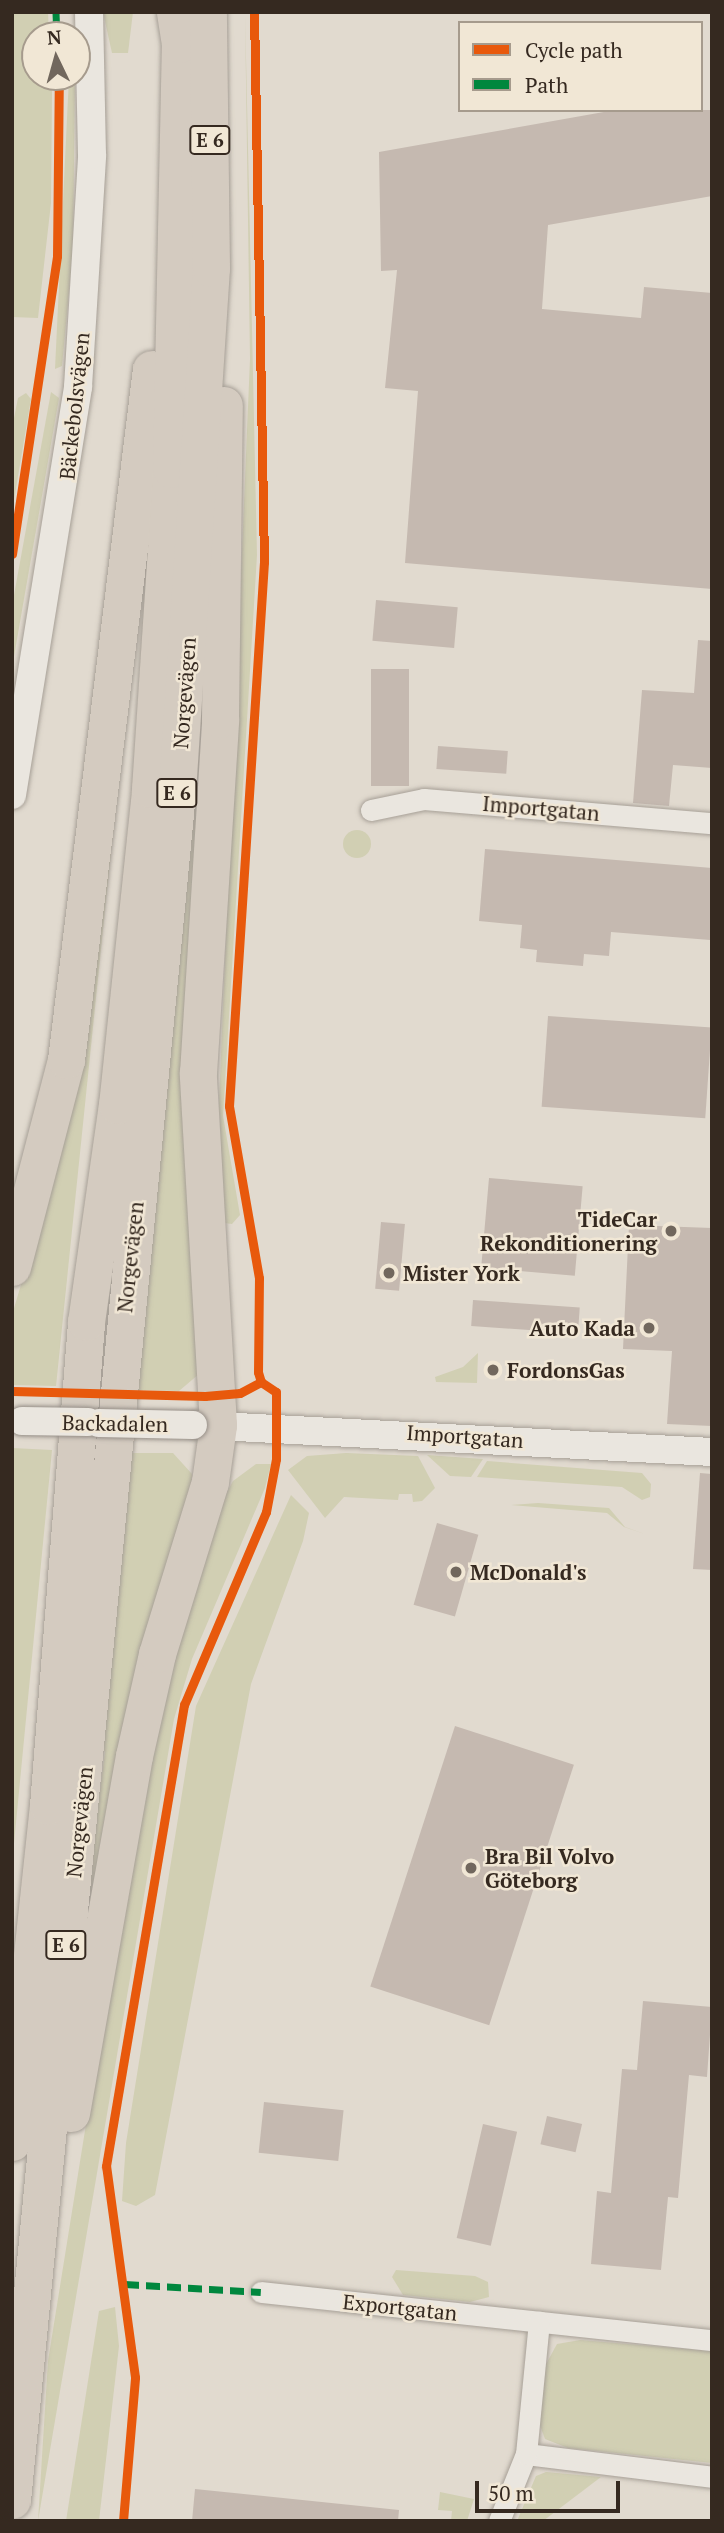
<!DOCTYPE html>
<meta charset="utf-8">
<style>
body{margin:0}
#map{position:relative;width:724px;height:2533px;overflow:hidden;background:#e1dacf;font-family:"PT Serif",serif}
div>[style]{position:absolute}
.green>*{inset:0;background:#d1cfb3}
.round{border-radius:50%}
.building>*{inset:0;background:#c5b9b0;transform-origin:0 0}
.roads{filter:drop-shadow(0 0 2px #a7a097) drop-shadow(0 0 2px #a7a097)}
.street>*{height:21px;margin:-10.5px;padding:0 10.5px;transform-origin:10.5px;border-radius:10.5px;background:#eae6df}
.secondary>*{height:28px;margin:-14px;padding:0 14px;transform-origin:14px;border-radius:14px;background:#eae6df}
.highway>*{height:37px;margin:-18.5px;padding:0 18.5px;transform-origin:18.5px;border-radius:18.5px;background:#d4cbc0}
.bridges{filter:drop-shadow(0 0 2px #968f88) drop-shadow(0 0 2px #968f88)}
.secondary-bridge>*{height:28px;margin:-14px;padding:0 14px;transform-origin:14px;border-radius:14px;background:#eae6df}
.quiet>*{height:7px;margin-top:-3.5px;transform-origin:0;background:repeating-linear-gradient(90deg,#00873e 0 14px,transparent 0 21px)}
.cycleway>*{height:9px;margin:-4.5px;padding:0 4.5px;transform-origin:4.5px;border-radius:4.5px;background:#e8590c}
.dots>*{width:19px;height:19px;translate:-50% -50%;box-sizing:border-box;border:4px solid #f1e7d5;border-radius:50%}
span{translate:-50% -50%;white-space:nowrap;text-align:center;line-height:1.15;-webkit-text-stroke:5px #f1e7d5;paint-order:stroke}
.shield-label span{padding:2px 5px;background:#f1e7d5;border:2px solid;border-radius:5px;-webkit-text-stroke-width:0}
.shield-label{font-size:19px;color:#352920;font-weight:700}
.street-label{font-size:21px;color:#352920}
.poi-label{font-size:21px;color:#352920;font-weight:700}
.right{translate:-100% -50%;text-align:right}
.left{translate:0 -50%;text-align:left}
.frame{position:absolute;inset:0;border:14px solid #352920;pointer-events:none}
.legend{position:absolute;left:458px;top:21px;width:245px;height:91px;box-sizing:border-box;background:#f1e7d5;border:2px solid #a69b8d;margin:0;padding:9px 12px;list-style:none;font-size:21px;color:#352920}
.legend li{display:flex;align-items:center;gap:14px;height:35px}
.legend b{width:35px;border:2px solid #a69b8d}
.north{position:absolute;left:21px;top:21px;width:70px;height:70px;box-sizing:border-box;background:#f1e7d5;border:2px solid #a69b8d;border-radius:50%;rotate:355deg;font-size:19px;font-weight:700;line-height:28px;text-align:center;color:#352920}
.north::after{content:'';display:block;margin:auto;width:24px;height:32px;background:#71675d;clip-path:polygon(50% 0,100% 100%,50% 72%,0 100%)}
.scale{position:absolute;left:475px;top:2481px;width:145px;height:32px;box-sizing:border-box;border:4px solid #352920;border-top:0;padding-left:9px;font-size:21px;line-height:24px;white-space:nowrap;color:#352920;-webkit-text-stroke:5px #f1e7d5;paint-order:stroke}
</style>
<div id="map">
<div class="green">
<div style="clip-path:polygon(12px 12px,48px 12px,49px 35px,35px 35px,35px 77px,51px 77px,52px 92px,51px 203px,38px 318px,12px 317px)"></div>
<div style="clip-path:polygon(103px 12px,133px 12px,128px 53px,112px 53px)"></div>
<div style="clip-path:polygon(245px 12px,257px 555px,223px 1116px,240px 1215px,232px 1224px,224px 1223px,219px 1103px,250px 359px)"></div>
<div style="clip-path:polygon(69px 77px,75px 77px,73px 249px,62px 366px,55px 369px)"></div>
<div style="clip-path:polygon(51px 392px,59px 398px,12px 668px,12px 606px)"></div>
<div style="clip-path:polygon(26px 393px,31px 399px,12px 512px,12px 428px,18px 398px)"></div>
<div style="clip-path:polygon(127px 697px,56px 1386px,13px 1385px,12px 1315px,31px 1251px)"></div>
<div style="clip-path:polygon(202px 730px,199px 1374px,179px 1391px,136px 1390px)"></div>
<div class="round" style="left:343px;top:830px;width:28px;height:28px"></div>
<div style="clip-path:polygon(478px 1353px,477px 1383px,436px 1382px,435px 1377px,463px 1367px)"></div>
<div style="clip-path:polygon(12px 1448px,52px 1450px,12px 1864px)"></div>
<div style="clip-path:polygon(129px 1453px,173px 1453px,192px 1474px,192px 1483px,78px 1959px,105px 1752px,99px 1744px)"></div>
<div style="clip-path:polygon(346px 1453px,418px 1456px,435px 1488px,422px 1501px,413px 1502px,412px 1494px,399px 1494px,398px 1500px,344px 1497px,325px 1518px,288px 1470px,307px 1456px)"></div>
<div style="clip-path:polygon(427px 1455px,483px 1459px,471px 1477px,450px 1476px)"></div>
<div style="clip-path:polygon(487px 1461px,642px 1473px,651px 1484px,650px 1497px,642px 1500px,622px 1487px,477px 1477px)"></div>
<div style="clip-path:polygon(256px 1464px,271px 1464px,265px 1488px,192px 1659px,174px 1719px,38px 2521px,48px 2361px,144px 1763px,216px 1514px,233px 1481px)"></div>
<div style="clip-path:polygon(291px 1495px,309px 1513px,303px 1541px,251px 1684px,155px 2195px,136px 2206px,122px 2201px,126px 2143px,196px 1706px)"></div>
<div style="clip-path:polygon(538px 1503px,609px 1508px,625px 1527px,645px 1534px,624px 1527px,607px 1513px,511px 1505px)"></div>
<div style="clip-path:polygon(396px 2270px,475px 2276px,488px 2282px,489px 2297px,470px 2302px,403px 2295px,392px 2277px)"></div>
<div style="clip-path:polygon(115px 2307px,119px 2346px,99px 2521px,66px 2521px,99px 2311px)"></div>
<div style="clip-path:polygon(580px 2340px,712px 2351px,712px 2463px,568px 2448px,545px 2439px,538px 2420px,545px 2366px,557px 2344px)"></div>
<div style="clip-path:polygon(546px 2472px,601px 2477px,543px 2521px,517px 2521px,536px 2476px)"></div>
<div style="clip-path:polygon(440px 2492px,474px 2499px,467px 2521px,451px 2521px,452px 2511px,438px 2510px)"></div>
</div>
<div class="building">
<div style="clip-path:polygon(615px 110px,712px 110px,712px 196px,548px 225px,542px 309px,641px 318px,644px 287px,712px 293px,712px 589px,405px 563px,418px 391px,385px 388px,397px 270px,381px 271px,379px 152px)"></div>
<div style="left:376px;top:600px;width:82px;height:41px;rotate:5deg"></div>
<div style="clip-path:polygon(698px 640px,712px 641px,712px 768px,673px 765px,669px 806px,633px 803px,642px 690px,694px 693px)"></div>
<div style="left:371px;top:669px;width:38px;height:117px"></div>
<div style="left:438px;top:746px;width:70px;height:23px;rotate:4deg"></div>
<div style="clip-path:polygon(485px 849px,712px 868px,710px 940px,611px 932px,609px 956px,584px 954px,583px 966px,536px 962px,537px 950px,520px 948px,522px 925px,479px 921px)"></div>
<div style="left:548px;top:1016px;width:164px;height:91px;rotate:4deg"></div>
<div style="left:489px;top:1178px;width:94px;height:90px;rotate:5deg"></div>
<div style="left:381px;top:1222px;width:24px;height:67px;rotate:5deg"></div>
<div style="clip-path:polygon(629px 1225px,712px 1228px,712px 1426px,667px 1424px,672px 1351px,623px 1349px)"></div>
<div style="left:473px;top:1300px;width:107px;height:26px;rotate:4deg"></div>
<div style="clip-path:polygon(700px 1473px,712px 1474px,712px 1570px,693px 1569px)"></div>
<div style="left:437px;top:1523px;width:43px;height:85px;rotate:16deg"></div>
<div style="left:455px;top:1726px;width:125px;height:274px;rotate:18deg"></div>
<div style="clip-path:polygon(643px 2001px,712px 2007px,707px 2077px,689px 2075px,678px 2198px,668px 2197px,661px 2270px,591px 2264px,597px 2191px,611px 2193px,622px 2069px,637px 2070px)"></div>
<div style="left:264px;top:2102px;width:80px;height:51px;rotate:6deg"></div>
<div style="left:547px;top:2116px;width:36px;height:29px;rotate:13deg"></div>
<div style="left:483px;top:2124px;width:35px;height:117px;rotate:13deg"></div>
<div style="clip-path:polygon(195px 2489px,399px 2510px,398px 2521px,192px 2521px)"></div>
</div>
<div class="roads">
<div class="street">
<div style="left:371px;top:810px;width:54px;rotate:-11.7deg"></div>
<div style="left:424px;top:799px;width:289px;rotate:4.8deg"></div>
<div style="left:261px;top:2292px;width:454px;rotate:6.1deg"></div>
<div style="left:526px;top:2454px;width:187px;rotate:7deg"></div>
<div style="left:499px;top:2521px;width:72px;rotate:-68.1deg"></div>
<div style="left:526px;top:2454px;width:133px;rotate:-84.4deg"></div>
</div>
<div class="secondary">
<div style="left:12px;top:795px;width:413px;rotate:-80.8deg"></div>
<div style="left:78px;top:387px;width:232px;rotate:-86.5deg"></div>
<div style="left:92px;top:155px;width:143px;rotate:-91.2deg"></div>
<div style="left:199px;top:1425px;width:514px;rotate:3.01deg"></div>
</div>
<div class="highway">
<div style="left:12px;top:1267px;width:214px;rotate:-75.4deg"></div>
<div style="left:66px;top:1060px;width:696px;rotate:-82.99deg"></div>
<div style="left:71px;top:2113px;width:363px;rotate:-80deg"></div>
<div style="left:134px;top:1756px;width:105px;rotate:-77.3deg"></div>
<div style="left:157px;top:1654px;width:180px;rotate:-72.9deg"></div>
<div style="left:210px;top:1482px;width:58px;rotate:-82deg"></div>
<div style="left:218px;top:1425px;width:353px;rotate:-93.3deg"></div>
<div style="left:198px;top:1073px;width:355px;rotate:-86.4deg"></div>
<div style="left:220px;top:719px;width:314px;rotate:-89.3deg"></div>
<div style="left:12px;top:2142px;width:338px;rotate:-83.9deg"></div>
<div style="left:48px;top:1806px;width:485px;rotate:-85.5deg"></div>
<div style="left:86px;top:1322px;width:219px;rotate:-81.9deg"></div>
<div style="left:117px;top:1105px;width:318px;rotate:-84deg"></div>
<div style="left:150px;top:789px;width:321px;rotate:-86.2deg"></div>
<div style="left:171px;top:469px;width:425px;rotate:-88.8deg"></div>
<div style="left:180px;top:44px;width:32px;rotate:-99deg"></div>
<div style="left:12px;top:2500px;width:1716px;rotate:-84.48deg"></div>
<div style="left:177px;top:792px;width:525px;rotate:-86.29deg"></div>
<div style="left:211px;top:268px;width:256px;rotate:-90.7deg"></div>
</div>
</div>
<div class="bridges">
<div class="secondary-bridge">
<div style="left:22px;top:1421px;width:66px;rotate:0.9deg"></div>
<div style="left:99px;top:1423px;width:94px;rotate:1.2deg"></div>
</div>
</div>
<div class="quiet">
<div style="left:56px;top:12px;width:23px;rotate:88deg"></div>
<div style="left:125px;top:2284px;width:136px;rotate:3.4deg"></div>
</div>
<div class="cycleway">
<div style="left:12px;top:554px;width:301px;rotate:-81.4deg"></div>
<div style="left:57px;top:256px;width:179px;rotate:-89.4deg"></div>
<div style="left:12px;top:1391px;width:193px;rotate:1.5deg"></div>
<div style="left:205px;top:1396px;width:35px;rotate:-5deg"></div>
<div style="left:240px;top:1393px;width:24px;rotate:-28deg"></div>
<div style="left:123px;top:2521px;width:144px;rotate:-85.2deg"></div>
<div style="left:135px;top:2377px;width:213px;rotate:-97.8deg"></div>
<div style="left:106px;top:2166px;width:468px;rotate:-80.4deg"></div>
<div style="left:184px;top:1705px;width:210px;rotate:-67deg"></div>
<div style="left:266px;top:1512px;width:54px;rotate:-79.3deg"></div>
<div style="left:276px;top:1459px;width:67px;rotate:-90deg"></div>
<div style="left:276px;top:1392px;width:18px;rotate:-146deg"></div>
<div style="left:261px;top:1382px;width:10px;rotate:-107deg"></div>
<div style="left:258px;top:1372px;width:94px;rotate:-89.4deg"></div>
<div style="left:259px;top:1278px;width:175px;rotate:-99.9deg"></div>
<div style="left:229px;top:1106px;width:545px;rotate:-86.32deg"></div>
<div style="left:264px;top:562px;width:550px;rotate:-91.04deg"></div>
</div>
<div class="dots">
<div style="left:671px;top:1231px;background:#71675d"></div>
<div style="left:389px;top:1273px;background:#71675d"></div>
<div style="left:649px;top:1328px;background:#71675d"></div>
<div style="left:493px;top:1370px;background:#71675d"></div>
<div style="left:456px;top:1572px;background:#71675d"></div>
<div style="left:471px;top:1868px;background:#71675d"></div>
</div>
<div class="shield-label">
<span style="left:210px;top:140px">E 6</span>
<span style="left:177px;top:793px">E 6</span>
<span style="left:66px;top:1945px">E 6</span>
</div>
<div class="street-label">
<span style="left:74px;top:406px;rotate:-84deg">Bäckebolsvägen</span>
<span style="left:184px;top:693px;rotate:-86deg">Norgevägen</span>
<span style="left:541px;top:808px;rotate:5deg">Importgatan</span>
<span style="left:130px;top:1257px;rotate:-84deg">Norgevägen</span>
<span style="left:115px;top:1423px;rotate:1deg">Backadalen</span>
<span style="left:465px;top:1436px;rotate:4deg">Importgatan</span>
<span style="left:79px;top:1822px;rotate:-84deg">Norgevägen</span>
<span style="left:400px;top:2307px;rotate:6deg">Exportgatan</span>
</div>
<div class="poi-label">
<span class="right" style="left:657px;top:1231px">TideCar<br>Rekonditionering</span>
<span class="left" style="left:403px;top:1273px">Mister York</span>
<span class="right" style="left:635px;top:1328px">Auto Kada</span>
<span class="left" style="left:507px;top:1370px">FordonsGas</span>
<span class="left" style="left:470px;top:1572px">McDonald's</span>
<span class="left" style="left:485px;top:1868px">Bra Bil Volvo<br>Göteborg</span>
</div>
<div class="frame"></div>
<ul class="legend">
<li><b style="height:9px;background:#e8590c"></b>Cycle path</li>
<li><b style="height:9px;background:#00873e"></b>Path</li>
</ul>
<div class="north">N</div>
<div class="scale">50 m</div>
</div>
